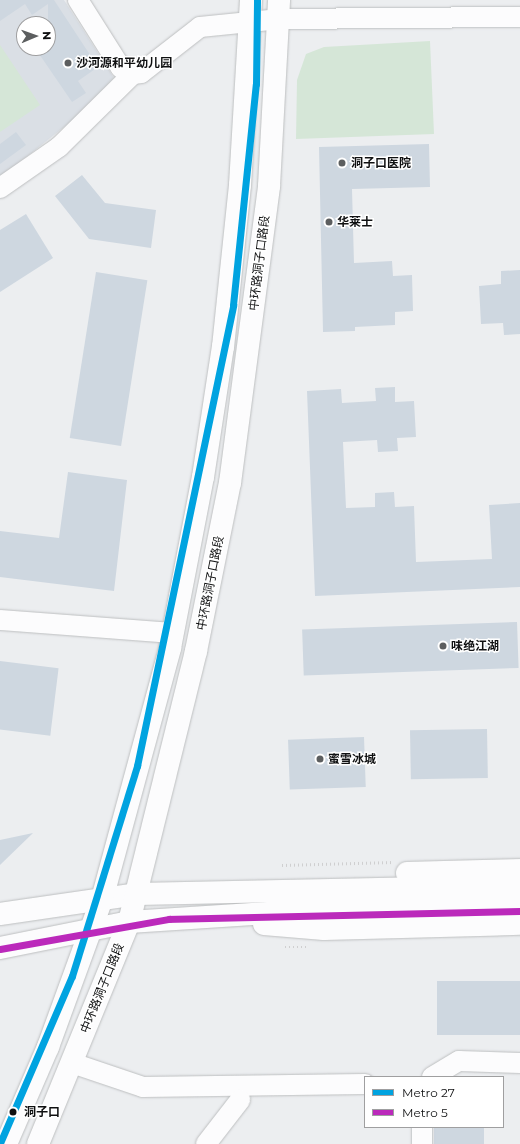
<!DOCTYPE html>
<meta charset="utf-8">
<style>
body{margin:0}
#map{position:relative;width:520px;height:1144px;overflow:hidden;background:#eceef0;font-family:Montserrat,"Noto Sans SC",sans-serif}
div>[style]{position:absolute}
.built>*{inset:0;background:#dadfe5}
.green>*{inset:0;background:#d5e6d7}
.building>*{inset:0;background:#ced7e0;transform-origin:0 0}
.path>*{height:2.5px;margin-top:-1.25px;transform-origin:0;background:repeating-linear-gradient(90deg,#cfcfd0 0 1px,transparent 0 4px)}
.roads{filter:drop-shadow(0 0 1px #bdbfc0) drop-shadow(0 0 1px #bdbfc0)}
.minor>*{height:20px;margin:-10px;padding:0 10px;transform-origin:10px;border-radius:10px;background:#fcfcfd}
.major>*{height:22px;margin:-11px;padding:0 11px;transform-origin:11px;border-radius:11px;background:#fcfcfd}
.metro-1>*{height:7px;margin:-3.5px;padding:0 3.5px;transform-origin:3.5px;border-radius:3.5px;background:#00a3e0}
.metro-2>*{height:7px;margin:-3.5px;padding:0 3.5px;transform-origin:3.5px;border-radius:3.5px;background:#bb29bb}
.dots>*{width:11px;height:11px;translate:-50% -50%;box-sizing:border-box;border:2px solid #fff;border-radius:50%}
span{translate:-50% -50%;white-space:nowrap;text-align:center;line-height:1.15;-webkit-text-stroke:3px #fff;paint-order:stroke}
.poi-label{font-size:12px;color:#0f1011;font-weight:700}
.left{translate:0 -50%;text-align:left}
.street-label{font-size:12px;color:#0f1011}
.stop-label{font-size:12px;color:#0f1011;font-weight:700}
.legend{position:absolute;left:364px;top:1076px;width:140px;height:52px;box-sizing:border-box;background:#fff;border:1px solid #9f9fa0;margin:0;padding:5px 7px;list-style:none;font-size:12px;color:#0f1011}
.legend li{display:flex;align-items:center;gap:8px;height:20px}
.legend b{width:20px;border:1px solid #9f9fa0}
.north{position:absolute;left:16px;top:16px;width:40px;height:40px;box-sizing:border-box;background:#fff;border:1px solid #9f9fa0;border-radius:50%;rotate:88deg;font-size:11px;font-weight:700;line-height:16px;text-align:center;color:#0f1011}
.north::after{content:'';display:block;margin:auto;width:14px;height:18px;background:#5c5e5f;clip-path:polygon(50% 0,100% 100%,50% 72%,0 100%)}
</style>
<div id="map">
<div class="built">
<div style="clip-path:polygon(evenodd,0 0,64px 0,114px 78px,74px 119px,0 178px,0 0,24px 24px,48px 24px,48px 48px,24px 48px,24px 24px)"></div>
</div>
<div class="green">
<div style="clip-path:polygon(430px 41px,434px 134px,296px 139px,297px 80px,306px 54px,324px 47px)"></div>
<div style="clip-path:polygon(0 45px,40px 105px,0 132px)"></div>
</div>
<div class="building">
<div style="clip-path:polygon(0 0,54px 0,98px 67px,78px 81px,86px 93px,72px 102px,35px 48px,48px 48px,48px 4px,32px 15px,25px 4px,0 21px)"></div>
<div style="clip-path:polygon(16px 132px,26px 145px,0 164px,0 144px)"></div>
<div style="clip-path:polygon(429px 144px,430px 187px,352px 189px,354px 263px,392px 261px,393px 276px,412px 275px,413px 311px,395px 312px,395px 325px,355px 327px,355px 331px,323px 332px,319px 147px)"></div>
<div style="clip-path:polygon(82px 175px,105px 203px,156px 210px,151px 248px,89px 239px,55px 196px)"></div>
<div style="clip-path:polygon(26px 214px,53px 258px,0 292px,0 230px)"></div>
<div style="clip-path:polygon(520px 270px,520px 334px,504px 335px,503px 323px,481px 324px,479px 286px,501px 284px,501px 271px)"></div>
<div style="left:96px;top:272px;width:52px;height:168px;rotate:9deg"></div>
<div style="clip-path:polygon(395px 387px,395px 402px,414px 401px,416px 437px,397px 438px,398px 451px,378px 452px,377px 440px,343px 442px,346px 508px,375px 507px,375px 493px,394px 492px,395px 507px,414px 506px,416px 562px,492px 559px,489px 505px,520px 503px,520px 587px,315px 596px,307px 391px,341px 389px,342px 403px,376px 401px,375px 388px)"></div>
<div style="clip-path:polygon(68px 472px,127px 480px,114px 591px,0 577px,0 531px,59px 538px)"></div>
<div style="left:517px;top:622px;width:46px;height:215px;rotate:88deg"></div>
<div style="left:0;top:661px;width:59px;height:68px;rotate:7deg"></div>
<div style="left:487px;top:729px;width:49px;height:77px;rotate:89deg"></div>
<div style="left:364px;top:737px;width:50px;height:76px;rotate:88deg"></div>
<div style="clip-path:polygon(33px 833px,0 865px,0 840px)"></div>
<div style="left:520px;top:981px;width:54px;height:83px;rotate:90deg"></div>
<div style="left:434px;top:1127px;width:50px;height:17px"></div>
</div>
<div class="path">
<div style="left:282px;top:865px;width:112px;rotate:-1.5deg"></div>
<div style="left:285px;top:947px;width:22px"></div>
</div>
<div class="roads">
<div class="minor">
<div style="left:78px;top:0;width:80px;rotate:57.7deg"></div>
<div style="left:121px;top:68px;width:13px;rotate:27deg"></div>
<div style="left:133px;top:74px;width:8px;rotate:-7deg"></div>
<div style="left:141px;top:73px;width:75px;rotate:-37.9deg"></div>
<div style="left:200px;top:27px;width:80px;rotate:-5.7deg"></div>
<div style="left:280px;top:19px;width:240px;rotate:-0.5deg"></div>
<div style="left:0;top:188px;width:72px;rotate:-34.8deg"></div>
<div style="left:59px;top:147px;width:104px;rotate:-44.6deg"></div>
<div style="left:0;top:620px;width:173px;rotate:4.3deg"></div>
<div style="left:72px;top:1063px;width:75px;rotate:18.7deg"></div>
<div style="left:143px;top:1087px;width:222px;rotate:-0.8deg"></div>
<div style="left:432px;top:1077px;width:31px;rotate:-31deg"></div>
<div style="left:459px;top:1061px;width:61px;rotate:1.9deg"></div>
<div style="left:422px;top:1127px;width:17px;rotate:90deg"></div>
<div style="left:206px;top:1144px;width:56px;rotate:-52.3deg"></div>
</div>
<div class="major">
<div style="left:407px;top:873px;width:113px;rotate:-1.5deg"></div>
<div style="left:0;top:914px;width:138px;rotate:-8.3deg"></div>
<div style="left:137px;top:894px;width:383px;rotate:-1.2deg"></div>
<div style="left:264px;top:924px;width:60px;rotate:4.8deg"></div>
<div style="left:324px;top:929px;width:196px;rotate:-1.5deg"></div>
<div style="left:0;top:948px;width:132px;rotate:-11.4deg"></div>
<div style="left:129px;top:922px;width:201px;rotate:-3.7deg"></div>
<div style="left:330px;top:909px;width:190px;rotate:-1.5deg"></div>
<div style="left:6px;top:1144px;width:106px;rotate:-66.6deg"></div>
<div style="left:48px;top:1047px;width:158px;rotate:-70deg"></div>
<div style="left:102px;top:899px;width:260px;rotate:-74.8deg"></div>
<div style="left:170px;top:648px;width:174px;rotate:-79.1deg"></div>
<div style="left:203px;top:477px;width:132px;rotate:-81.3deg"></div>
<div style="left:223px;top:347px;width:163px;rotate:-84deg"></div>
<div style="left:240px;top:185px;width:185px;rotate:-86.6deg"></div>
<div style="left:38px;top:1144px;width:240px;rotate:-67.7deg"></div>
<div style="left:129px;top:922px;width:279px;rotate:-76.1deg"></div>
<div style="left:196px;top:651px;width:171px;rotate:-78.6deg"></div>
<div style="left:230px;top:483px;width:300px;rotate:-82.5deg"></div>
<div style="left:269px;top:186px;width:186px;rotate:-86.9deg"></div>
</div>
</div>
<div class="metro-1">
<div style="left:0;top:1143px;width:182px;rotate:-66.7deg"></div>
<div style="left:72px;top:976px;width:220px;rotate:-72.8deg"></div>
<div style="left:137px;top:766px;width:471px;rotate:-78.2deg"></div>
<div style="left:233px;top:305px;width:222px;rotate:-84.1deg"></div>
<div style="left:256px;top:84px;width:84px;rotate:-89.3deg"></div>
</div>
<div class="metro-2">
<div style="left:0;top:949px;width:172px;rotate:-10.1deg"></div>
<div style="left:169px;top:919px;width:351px;rotate:-1.3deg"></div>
</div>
<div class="dots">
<div style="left:68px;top:63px;background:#5c5e5f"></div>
<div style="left:342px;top:163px;background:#5c5e5f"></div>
<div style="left:329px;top:222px;background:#5c5e5f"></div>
<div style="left:443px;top:646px;background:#5c5e5f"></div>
<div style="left:320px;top:759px;background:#5c5e5f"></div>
<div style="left:13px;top:1112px;background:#0f1011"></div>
</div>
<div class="poi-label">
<span class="left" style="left:76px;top:63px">沙河源和平幼儿园</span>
<span class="left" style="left:351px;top:163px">洞子口医院</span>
<span class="left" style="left:337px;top:222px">华莱士</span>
<span class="left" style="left:451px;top:646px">味绝江湖</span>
<span class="left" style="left:328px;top:759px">蜜雪冰城</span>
</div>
<div class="street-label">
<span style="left:259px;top:263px;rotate:-83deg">中环路洞子口路段</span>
<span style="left:210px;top:583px;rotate:-79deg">中环路洞子口路段</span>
<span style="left:102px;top:988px;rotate:-68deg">中环路洞子口路段</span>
</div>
<div class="stop-label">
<span class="left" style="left:24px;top:1112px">洞子口</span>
</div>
<ul class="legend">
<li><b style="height:5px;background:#00a3e0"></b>Metro 27</li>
<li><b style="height:5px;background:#bb29bb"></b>Metro 5</li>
</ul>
<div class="north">N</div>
</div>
